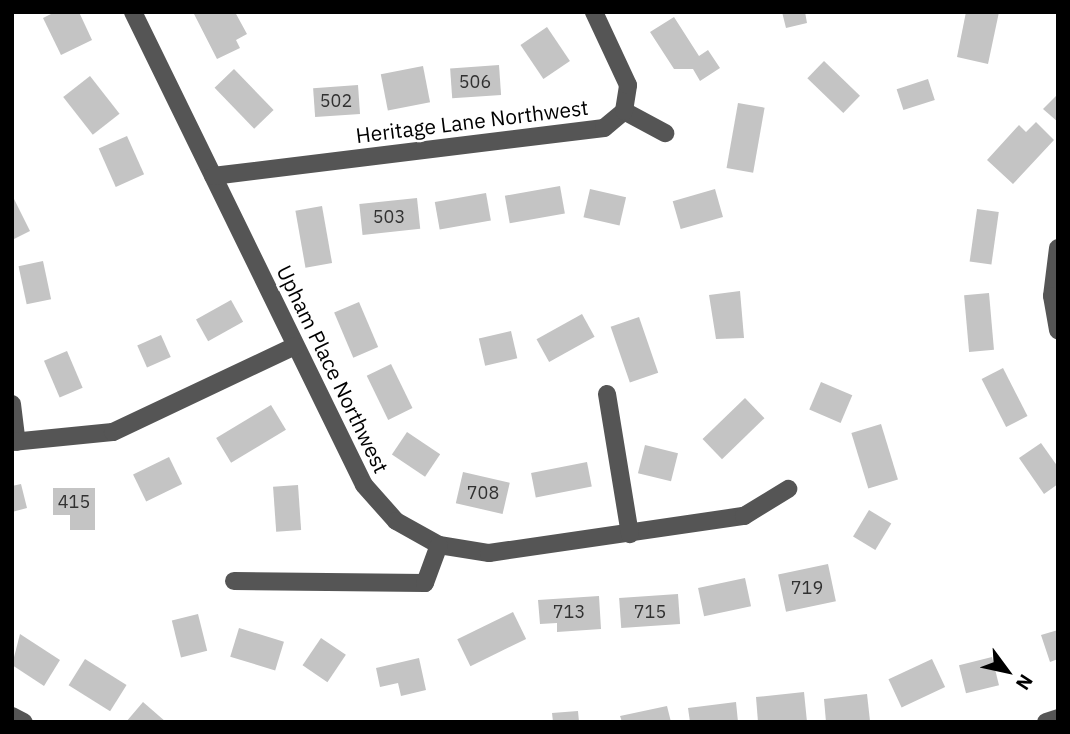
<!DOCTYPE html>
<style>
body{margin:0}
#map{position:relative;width:1070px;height:734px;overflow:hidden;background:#fff;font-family:"IBM Plex Sans",sans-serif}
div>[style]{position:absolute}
.building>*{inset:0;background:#c4c4c4;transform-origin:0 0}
.minor>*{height:18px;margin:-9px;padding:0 9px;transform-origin:9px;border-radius:9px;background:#555}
span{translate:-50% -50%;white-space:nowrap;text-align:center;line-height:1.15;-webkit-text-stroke:5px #fff;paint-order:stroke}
.number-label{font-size:18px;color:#313131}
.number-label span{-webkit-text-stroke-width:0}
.street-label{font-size:21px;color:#000}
.frame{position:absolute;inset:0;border:14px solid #000;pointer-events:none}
.north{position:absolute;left:972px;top:636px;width:70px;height:70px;-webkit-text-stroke:5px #fff;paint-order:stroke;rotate:123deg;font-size:19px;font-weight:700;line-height:28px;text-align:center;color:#000}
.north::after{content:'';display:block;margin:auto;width:24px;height:32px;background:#000;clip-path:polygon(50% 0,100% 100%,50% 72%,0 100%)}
</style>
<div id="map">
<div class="building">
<div style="clip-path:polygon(55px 12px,79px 12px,92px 40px,61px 55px,43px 18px)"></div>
<div style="clip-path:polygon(193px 12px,235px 12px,247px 34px,236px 40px,240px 48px,217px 59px)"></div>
<div style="clip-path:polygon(782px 12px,805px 12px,807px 23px,786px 28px)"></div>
<div style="clip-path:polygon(966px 12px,999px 12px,988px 64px,957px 57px)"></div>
<div style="clip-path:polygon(674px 17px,699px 56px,708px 50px,720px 68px,700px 81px,693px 69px,674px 69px,650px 32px)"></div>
<div style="left:547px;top:27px;width:41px;height:32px;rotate:56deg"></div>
<div style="left:824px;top:61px;width:50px;height:24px;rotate:44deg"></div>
<div style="left:499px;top:65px;width:30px;height:49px;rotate:86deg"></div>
<div style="left:423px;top:66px;width:37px;height:43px;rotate:79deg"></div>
<div style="left:234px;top:69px;width:57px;height:27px;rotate:46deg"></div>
<div style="left:90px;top:76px;width:48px;height:34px;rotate:52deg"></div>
<div style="left:928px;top:79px;width:22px;height:33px;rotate:72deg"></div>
<div style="left:358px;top:85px;width:29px;height:45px;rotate:86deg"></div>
<div style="clip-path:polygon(1058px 94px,1058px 122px,1043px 109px)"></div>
<div style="left:738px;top:103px;width:27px;height:66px;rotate:10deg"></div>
<div style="clip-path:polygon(1036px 122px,1054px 140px,1013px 184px,987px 160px,1019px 125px,1026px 132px)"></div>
<div style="left:127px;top:136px;width:42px;height:31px;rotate:66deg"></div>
<div style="left:560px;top:186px;width:28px;height:56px;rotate:80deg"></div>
<div style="left:590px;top:189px;width:37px;height:29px;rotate:13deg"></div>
<div style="left:715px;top:189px;width:29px;height:44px;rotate:74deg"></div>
<div style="left:486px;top:193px;width:28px;height:52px;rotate:80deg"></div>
<div style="clip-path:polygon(12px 195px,30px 231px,12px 240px)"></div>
<div style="left:417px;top:198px;width:31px;height:58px;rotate:84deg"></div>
<div style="left:322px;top:206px;width:58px;height:27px;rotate:80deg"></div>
<div style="left:977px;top:209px;width:22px;height:53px;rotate:8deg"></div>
<div style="left:43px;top:261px;width:39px;height:25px;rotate:78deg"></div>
<div style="clip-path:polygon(740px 291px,744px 338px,716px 339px,709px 295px)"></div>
<div style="left:989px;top:293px;width:57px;height:25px;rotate:85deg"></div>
<div style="left:231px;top:300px;width:25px;height:40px;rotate:61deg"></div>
<div style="left:359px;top:302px;width:49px;height:27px;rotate:67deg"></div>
<div style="left:582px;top:314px;width:26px;height:52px;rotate:61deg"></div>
<div style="left:639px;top:317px;width:59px;height:30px;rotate:71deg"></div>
<div style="left:511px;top:331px;width:28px;height:33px;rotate:77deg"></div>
<div style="left:161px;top:335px;width:24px;height:26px;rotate:66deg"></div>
<div style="left:67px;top:351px;width:40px;height:25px;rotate:67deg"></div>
<div style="left:391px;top:364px;width:49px;height:27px;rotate:64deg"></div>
<div style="left:1003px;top:368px;width:54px;height:24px;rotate:63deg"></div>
<div style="left:821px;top:382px;width:34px;height:30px;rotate:23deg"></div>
<div style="left:745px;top:398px;width:28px;height:59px;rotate:46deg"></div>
<div style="left:271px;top:405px;width:29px;height:64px;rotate:59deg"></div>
<div style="left:881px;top:424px;width:58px;height:31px;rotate:73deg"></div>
<div style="left:407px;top:432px;width:40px;height:27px;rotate:34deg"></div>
<div style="clip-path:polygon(1041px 443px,1058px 467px,1058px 484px,1044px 494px,1019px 458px)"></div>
<div style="left:645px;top:445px;width:34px;height:29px;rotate:14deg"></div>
<div style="left:169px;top:457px;width:30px;height:40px;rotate:64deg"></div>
<div style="left:587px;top:462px;width:25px;height:57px;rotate:79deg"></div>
<div style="left:463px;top:472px;width:48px;height:32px;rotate:13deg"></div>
<div style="clip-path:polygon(21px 484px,27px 508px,12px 512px,12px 486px)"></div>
<div style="left:298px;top:485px;width:45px;height:25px;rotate:86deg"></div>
<div style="clip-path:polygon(53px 488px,95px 488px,95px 530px,70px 530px,70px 515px,53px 515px)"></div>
<div style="left:869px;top:510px;width:26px;height:31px;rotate:31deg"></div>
<div style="left:828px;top:564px;width:38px;height:51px;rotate:78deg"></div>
<div style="left:745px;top:578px;width:29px;height:48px;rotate:78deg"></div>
<div style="left:678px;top:594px;width:30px;height:59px;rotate:86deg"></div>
<div style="clip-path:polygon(599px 596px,601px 629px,557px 632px,557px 623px,540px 624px,538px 600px)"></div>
<div style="left:513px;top:612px;width:30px;height:62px;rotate:64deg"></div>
<div style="left:198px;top:614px;width:38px;height:27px;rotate:76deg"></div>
<div style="left:239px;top:628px;width:47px;height:30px;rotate:17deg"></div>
<div style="clip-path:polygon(1058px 630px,1058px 659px,1050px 662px,1041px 635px)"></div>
<div style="clip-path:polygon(20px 634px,60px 660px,44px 686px,12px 665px)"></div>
<div style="left:321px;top:638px;width:30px;height:33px;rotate:34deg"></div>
<div style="left:992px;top:657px;width:29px;height:34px;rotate:76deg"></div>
<div style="clip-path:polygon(419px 658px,426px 690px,401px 696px,398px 683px,380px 687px,376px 668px)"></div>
<div style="left:85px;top:659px;width:49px;height:31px;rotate:32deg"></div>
<div style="left:932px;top:659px;width:31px;height:48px;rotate:65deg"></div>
<div style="clip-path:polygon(804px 692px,807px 722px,758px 722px,756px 697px)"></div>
<div style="clip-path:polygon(867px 694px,870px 721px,826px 722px,824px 699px)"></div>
<div style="clip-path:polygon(143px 702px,166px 722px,126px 722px)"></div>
<div style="clip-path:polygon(736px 702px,738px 722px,690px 722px,688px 708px)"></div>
<div style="clip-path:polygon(667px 706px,671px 722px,622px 722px,620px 716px)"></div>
<div style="clip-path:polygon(578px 711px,579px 722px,553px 722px,552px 713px)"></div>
</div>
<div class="minor">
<div style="left:133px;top:12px;width:526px;rotate:63.97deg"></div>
<div style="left:364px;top:485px;width:48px;rotate:48.4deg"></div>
<div style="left:396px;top:521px;width:49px;rotate:29.2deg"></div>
<div style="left:439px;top:545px;width:51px;rotate:9.1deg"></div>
<div style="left:489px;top:553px;width:258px;rotate:-8.3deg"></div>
<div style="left:744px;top:516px;width:52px;rotate:-31.5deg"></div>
<div style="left:624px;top:111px;width:47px;rotate:28.2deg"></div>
<div style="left:213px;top:176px;width:394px;rotate:-7deg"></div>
<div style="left:604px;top:128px;width:26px;rotate:-40deg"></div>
<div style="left:624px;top:111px;width:26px;rotate:-81deg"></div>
<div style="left:628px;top:85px;width:81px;rotate:-115deg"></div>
<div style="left:1058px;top:248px;width:48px;rotate:97.1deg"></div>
<div style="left:1052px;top:296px;width:35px;rotate:80deg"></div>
<div style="left:607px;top:394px;width:142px;rotate:80.7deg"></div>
<div style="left:12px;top:404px;width:38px;rotate:83deg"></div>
<div style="left:12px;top:442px;width:101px;rotate:-5.7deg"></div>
<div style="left:113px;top:432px;width:201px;rotate:-25.3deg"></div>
<div style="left:234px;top:581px;width:191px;rotate:0.6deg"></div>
<div style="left:425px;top:583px;width:40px;rotate:-69.8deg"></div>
<div style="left:12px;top:716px;width:13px;rotate:27deg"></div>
<div style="left:1046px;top:722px;width:13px;rotate:-18deg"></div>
</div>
<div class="number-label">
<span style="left:475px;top:82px">506</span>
<span style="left:336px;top:101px">502</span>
<span style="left:389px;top:217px">503</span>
<span style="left:483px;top:493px">708</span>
<span style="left:74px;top:502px">415</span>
<span style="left:807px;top:588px">719</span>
<span style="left:569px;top:612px">713</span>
<span style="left:650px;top:612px">715</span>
</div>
<div class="street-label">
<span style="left:472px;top:121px;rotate:-7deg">Heritage Lane Northwest</span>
<span style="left:333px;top:369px;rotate:64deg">Upham Place Northwest</span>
</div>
<div class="frame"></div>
<div class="north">N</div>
</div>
